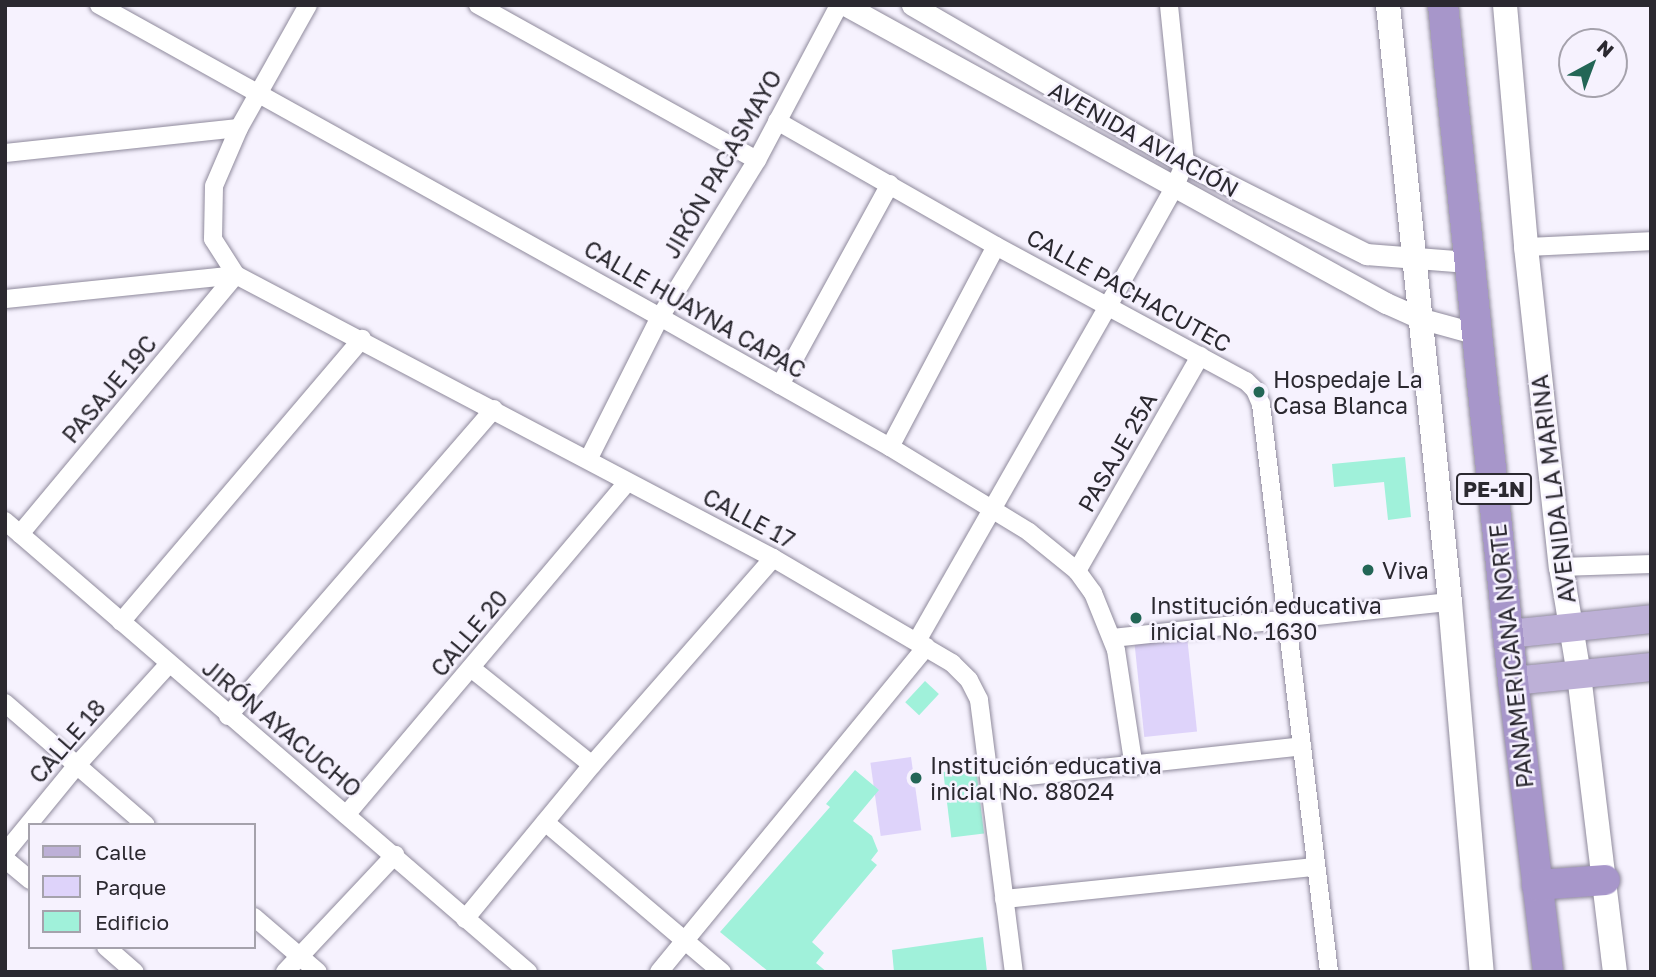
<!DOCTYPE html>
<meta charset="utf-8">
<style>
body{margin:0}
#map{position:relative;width:1656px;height:977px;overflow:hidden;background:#f6f2fe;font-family:"Golos Text",sans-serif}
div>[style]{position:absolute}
.green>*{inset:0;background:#ded3fa;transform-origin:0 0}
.building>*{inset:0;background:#a0f1da;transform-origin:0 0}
.roads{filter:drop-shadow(0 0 2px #8f8a9c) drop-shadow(0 0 2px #8f8a9c)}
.minor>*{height:18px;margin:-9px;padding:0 9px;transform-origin:9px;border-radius:9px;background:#fff}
.tertiary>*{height:21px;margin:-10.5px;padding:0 10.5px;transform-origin:10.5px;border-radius:10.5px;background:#fff}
.secondary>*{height:24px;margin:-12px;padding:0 12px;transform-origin:12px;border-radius:12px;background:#fff}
.primary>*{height:28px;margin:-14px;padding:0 14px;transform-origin:14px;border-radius:14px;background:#bdb0d7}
.trunk>*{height:30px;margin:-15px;padding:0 15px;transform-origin:15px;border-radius:15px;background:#a796ca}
.dots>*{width:19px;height:19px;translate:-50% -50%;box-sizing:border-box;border:4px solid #f6f2fe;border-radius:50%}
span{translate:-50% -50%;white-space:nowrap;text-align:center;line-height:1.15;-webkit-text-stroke:5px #f6f2fe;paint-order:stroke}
.shield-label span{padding:2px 5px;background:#f6f2fe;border:2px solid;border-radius:5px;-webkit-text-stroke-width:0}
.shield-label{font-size:21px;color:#2b2930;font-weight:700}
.street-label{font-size:23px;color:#2b2930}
.poi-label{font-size:23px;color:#2b2930}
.left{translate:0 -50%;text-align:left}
.frame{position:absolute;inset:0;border:7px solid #2b2930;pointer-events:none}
.legend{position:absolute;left:28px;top:823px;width:228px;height:126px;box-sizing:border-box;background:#f6f2fe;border:2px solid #a5a2ac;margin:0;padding:9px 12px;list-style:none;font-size:21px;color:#2b2930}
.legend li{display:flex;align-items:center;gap:14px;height:35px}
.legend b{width:35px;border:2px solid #a5a2ac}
.north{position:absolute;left:1558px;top:28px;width:70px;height:70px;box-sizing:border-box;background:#f6f2fe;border:2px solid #a5a2ac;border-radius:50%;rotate:41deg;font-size:19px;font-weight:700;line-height:28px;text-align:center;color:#2b2930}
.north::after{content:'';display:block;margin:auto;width:24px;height:32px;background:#236656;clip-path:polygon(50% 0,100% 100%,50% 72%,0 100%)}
</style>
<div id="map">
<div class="green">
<div style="left:1187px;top:636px;width:96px;height:53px;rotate:84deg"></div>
<div style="left:911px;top:757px;width:74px;height:41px;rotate:82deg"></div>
</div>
<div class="building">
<div style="clip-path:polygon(1405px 457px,1411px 517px,1388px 520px,1384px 482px,1334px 487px,1332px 464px)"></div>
<div style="left:925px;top:681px;width:19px;height:29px;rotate:43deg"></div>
<div style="left:976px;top:768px;width:66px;height:33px;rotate:83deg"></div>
<div style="clip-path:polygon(855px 770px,879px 790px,853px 821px,872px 836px,878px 851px,871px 860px,877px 865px,812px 942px,824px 953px,816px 963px,827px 972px,769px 972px,720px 932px,830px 807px,826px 804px)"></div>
<div style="clip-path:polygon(983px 937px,987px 972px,894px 972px,892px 950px)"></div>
</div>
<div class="roads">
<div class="minor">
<div style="left:99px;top:5px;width:642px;rotate:29.08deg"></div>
<div style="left:660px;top:317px;width:264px;rotate:29.5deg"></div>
<div style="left:890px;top:447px;width:163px;rotate:31.4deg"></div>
<div style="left:1029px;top:532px;width:62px;rotate:39.1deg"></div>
<div style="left:1077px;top:571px;width:27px;rotate:54deg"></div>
<div style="left:1093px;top:593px;width:61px;rotate:68deg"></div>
<div style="left:1116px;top:650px;width:118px;rotate:81.3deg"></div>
<div style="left:478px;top:5px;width:319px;rotate:29.1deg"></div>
<div style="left:777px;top:121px;width:252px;rotate:29.7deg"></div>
<div style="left:996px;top:246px;width:284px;rotate:28.4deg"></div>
<div style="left:1246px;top:381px;width:13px;rotate:45deg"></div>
<div style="left:1255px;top:390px;width:15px;rotate:67deg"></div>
<div style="left:1261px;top:404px;width:572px;rotate:83.17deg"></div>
<div style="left:5px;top:153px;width:235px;rotate:-6.1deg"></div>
<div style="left:1526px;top:247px;width:125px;rotate:-2.7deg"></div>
<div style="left:236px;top:275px;width:607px;rotate:27.79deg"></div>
<div style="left:773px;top:558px;width:208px;rotate:30.4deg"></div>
<div style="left:952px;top:663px;width:24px;rotate:45deg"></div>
<div style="left:969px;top:680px;width:22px;rotate:63deg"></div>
<div style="left:979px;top:700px;width:274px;rotate:82.7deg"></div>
<div style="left:236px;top:275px;width:43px;rotate:-122.6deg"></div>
<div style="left:213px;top:239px;width:53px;rotate:-88.9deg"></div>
<div style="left:214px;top:186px;width:63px;rotate:-66.7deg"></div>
<div style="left:239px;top:128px;width:141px;rotate:-60.7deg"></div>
<div style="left:5px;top:299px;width:232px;rotate:-5.9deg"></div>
<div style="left:780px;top:385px;width:229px;rotate:-61.3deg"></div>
<div style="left:890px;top:447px;width:227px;rotate:-62.2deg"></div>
<div style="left:589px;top:458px;width:158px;rotate:-63.3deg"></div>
<div style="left:660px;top:317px;width:185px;rotate:-58.3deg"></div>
<div style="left:757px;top:160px;width:175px;rotate:-62.1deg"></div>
<div style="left:5px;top:521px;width:691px;rotate:40.77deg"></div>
<div style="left:20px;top:534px;width:337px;rotate:-50.2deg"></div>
<div style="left:1561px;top:567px;width:90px;rotate:-1.9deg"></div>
<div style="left:1077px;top:571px;width:248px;rotate:-60.2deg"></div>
<div style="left:121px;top:622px;width:372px;rotate:-49.6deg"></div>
<div style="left:1112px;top:638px;width:340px;rotate:-6.1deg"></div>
<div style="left:917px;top:641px;width:386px;rotate:-60.3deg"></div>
<div style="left:1108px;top:306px;width:137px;rotate:-60.8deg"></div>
<div style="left:1175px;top:186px;width:25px;rotate:-67deg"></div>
<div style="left:1185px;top:163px;width:159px;rotate:-95.8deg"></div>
<div style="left:471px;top:668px;width:155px;rotate:38.7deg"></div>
<div style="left:5px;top:703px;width:186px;rotate:40.9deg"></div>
<div style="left:228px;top:716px;width:406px;rotate:-49.1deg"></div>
<div style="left:991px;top:780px;width:313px;rotate:-6.2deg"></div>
<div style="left:346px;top:815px;width:436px;rotate:-49.8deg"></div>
<div style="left:545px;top:822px;width:232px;rotate:40.3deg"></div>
<div style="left:5px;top:853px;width:114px;rotate:-50.7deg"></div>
<div style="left:77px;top:765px;width:137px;rotate:-47.7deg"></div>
<div style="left:5px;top:859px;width:33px;rotate:40deg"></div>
<div style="left:1004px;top:899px;width:313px;rotate:-5.9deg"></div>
<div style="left:254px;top:917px;width:84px;rotate:40.7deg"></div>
<div style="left:465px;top:919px;width:200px;rotate:-50.5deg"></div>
<div style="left:592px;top:765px;width:275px;rotate:-48.8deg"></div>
<div style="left:106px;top:947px;width:38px;rotate:41deg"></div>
<div style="left:285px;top:972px;width:161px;rotate:-46.8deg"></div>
<div style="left:659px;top:972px;width:421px;rotate:-50.6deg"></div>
</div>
<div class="tertiary">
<div style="left:845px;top:5px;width:618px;rotate:28.85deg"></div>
<div style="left:1386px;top:303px;width:36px;rotate:24deg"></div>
<div style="left:1419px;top:318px;width:60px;rotate:15.4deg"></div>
<div style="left:912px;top:5px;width:315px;rotate:30.1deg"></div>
<div style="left:1185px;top:163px;width:203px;rotate:26.7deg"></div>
<div style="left:1366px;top:254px;width:102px;rotate:4.5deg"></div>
</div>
<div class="secondary">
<div style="left:1388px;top:5px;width:600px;rotate:84.07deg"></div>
<div style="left:1450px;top:602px;width:371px;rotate:85.1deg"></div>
<div style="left:1505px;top:5px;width:243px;rotate:85deg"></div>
<div style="left:1526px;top:247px;width:322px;rotate:83.8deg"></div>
<div style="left:1561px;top:567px;width:109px;rotate:80.5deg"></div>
<div style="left:1579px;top:675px;width:299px;rotate:83.1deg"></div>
</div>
<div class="primary">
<div style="left:1509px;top:634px;width:143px;rotate:-6deg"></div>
<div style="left:1513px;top:681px;width:139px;rotate:-5.8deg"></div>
</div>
<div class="trunk">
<div style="left:1443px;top:5px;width:680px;rotate:84.09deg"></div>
<div style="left:1513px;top:681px;width:293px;rotate:83.1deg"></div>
<div style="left:1537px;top:885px;width:68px;rotate:-4.2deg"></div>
</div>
</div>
<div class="dots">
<div style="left:1259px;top:392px;background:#236656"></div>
<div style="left:1368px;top:570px;background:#236656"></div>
<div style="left:1136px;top:618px;background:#236656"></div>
<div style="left:916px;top:778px;background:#236656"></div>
</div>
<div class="shield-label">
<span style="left:1494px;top:489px">PE-1N</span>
</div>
<div class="street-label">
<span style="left:1144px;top:139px;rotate:29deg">AVENIDA AVIACIÓN</span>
<span style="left:722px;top:164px;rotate:-60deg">JIRÓN PACASMAYO</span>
<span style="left:1129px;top:290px;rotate:29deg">CALLE PACHACUTEC</span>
<span style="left:695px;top:309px;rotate:30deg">CALLE HUAYNA CAPAC</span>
<span style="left:109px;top:389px;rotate:-50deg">PASAJE 19C</span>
<span style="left:1117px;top:452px;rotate:-60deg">PASAJE 25A</span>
<span style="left:1553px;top:489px;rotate:-97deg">AVENIDA LA MARINA</span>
<span style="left:749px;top:518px;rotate:28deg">CALLE 17</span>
<span style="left:469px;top:633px;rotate:-50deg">CALLE 20</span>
<span style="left:1511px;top:656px;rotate:-96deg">PANAMERICANA NORTE</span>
<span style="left:282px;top:728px;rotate:40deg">JIRÓN AYACUCHO</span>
<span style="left:67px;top:741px;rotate:-49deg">CALLE 18</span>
</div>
<div class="poi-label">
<span class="left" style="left:1273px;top:392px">Hospedaje La<br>Casa Blanca</span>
<span class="left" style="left:1382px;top:570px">Viva</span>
<span class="left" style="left:1150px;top:618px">Institución educativa<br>inicial No. 1630</span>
<span class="left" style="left:930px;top:778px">Institución educativa<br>inicial No. 88024</span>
</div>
<div class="frame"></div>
<ul class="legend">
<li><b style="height:9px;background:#bdb0d7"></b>Calle</li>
<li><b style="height:19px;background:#ded3fa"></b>Parque</li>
<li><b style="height:19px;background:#a0f1da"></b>Edificio</li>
</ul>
<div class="north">N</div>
</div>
